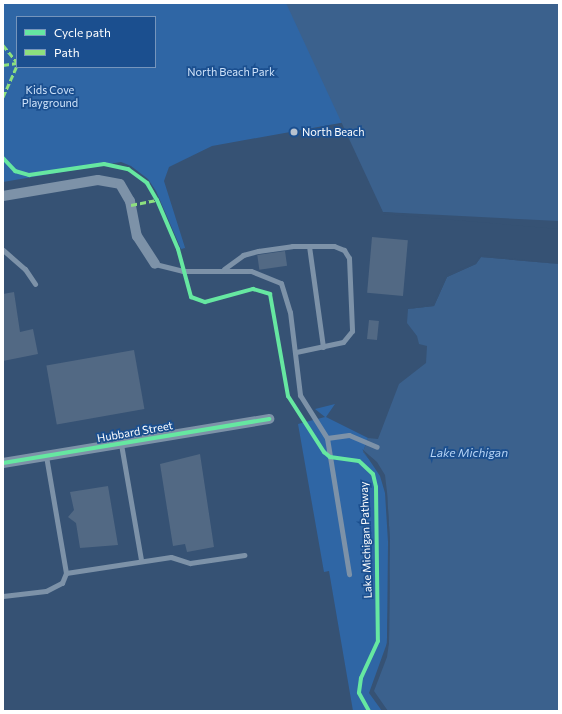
<!DOCTYPE html>
<style>
body{margin:0}
#map{position:relative;width:562px;height:714px;overflow:hidden;background:#365274;font-family:Commissioner,sans-serif}
div>[style]{position:absolute}
.green>*{inset:0;background:#2f66a5}
.water>*{inset:0;background:#3b618d}
.pier>*{inset:0;background:#365274}
.building>*{inset:0;background:#526984;transform-origin:0 0}
.service>*{height:5px;margin:-2.5px;padding:0 2.5px;transform-origin:2.5px;border-radius:2.5px;background:#7d92a8}
.minor>*{height:10px;margin:-5px;padding:0 5px;transform-origin:5px;border-radius:5px;background:#7d92a8}
.quiet>*{height:3px;margin-top:-1.5px;transform-origin:0;background:repeating-linear-gradient(90deg,#8de07e 0 6px,transparent 0 9px)}
.cycleway>*{height:4px;margin:-2px;padding:0 2px;transform-origin:2px;border-radius:2px;background:#66e7a1}
.dots>*{width:11px;height:11px;translate:-50% -50%;box-sizing:border-box;border:2px solid #1b4f8f;border-radius:50%}
span{translate:-50% -50%;white-space:nowrap;text-align:center;line-height:1.15;-webkit-text-stroke:3.5px #1b4f8f;paint-order:stroke}
.park-label{font-size:11px;color:#cfe3fa}
.poi-label{font-size:11px;color:#fff}
.left{translate:0 -50%;text-align:left}
.street-label{font-size:11px;color:#fff}
.water-label{font-size:12px;color:#b5d3f5;font-style:italic}
.frame{position:absolute;inset:0;border:4px solid #fff;pointer-events:none}
.legend{position:absolute;left:16px;top:16px;width:140px;height:52px;box-sizing:border-box;background:#1b4f8f;border:1px solid #7695bc;margin:0;padding:5px 7px;list-style:none;font-size:12px;color:#fff}
.legend li{display:flex;align-items:center;gap:8px;height:20px}
.legend b{width:20px;border:1px solid #7695bc}
</style>
<div id="map">
<div class="green">
<div style="clip-path:polygon(evenodd,3px 3px,296px 3px,357px 120px,212px 146px,169px 167px,164px 181px,187px 254px,185px 248px,181px 249px,156px 191px,148px 179px,131px 166px,121px 162px,3px 182px,3px 3px,17px 17px,155px 17px,155px 67px,17px 67px,17px 17px)"></div>
<div style="clip-path:polygon(335px 404px,326px 417px,368px 438px,363px 452px,382px 475px,387px 492px,390px 563px,384px 711px,353px 711px,329px 571px,324px 572px,298px 424px,325px 417px,315px 409px)"></div>
</div>
<div class="water">
<div style="clip-path:polygon(286px 3px,559px 3px,559px 227px,383px 212px)"></div>
<div style="clip-path:polygon(481px 257px,559px 264px,559px 711px,384px 711px,371px 693px,389px 643px,390px 542px,387px 492px,382px 475px,363px 452px,368px 438px,378px 439px,399px 384px,426px 363px,427px 346px,419px 344px,417px 336px,407px 323px,408px 309px,434px 306px,447px 277px,476px 264px)"></div>
</div>
<div class="pier">
<div style="clip-path:polygon(383px 212px,559px 221px,559px 229px,383px 214px)"></div>
<div style="clip-path:polygon(481px 255px,559px 264px,481px 257px,476px 264px,447px 277px,434px 306px,408px 309px,433px 304px,446px 275px,475px 263px)"></div>
<div style="clip-path:polygon(362px 449px,377px 462px,385px 475px,387px 492px,390px 542px,389px 643px,387px 657px,374px 691px,388px 711px,382px 711px,369px 693px,387px 643px,388px 542px,385px 493px,380px 476px)"></div>
</div>
<div class="building">
<div style="left:372px;top:237px;width:36px;height:56px;rotate:5deg"></div>
<div style="left:285px;top:251px;width:15px;height:28px;rotate:82deg"></div>
<div style="clip-path:polygon(14px 292px,20px 332px,33px 329px,38px 354px,3px 361px,3px 294px)"></div>
<div style="left:369px;top:320px;width:10px;height:19px;rotate:6deg"></div>
<div style="left:134px;top:350px;width:60px;height:89px;rotate:80deg"></div>
<div style="clip-path:polygon(200px 454px,214px 547px,187px 552px,185px 544px,173px 546px,160px 464px)"></div>
<div style="clip-path:polygon(108px 486px,118px 545px,80px 548px,76px 523px,68px 517px,74px 510px,70px 492px)"></div>
</div>
<div class="service">
<div style="left:309px;top:246px;width:102px;rotate:82.1deg"></div>
<div style="left:3px;top:250px;width:29px;rotate:41deg"></div>
<div style="left:25px;top:269px;width:18px;rotate:56deg"></div>
<div style="left:155px;top:264px;width:29px;rotate:14deg"></div>
<div style="left:183px;top:271px;width:68px"></div>
<div style="left:251px;top:271px;width:32px;rotate:22deg"></div>
<div style="left:281px;top:283px;width:30px;rotate:73deg"></div>
<div style="left:290px;top:312px;width:84px;rotate:83.1deg"></div>
<div style="left:300px;top:395px;width:51px;rotate:57.9deg"></div>
<div style="left:327px;top:438px;width:138px;rotate:80.8deg"></div>
<div style="left:224px;top:269px;width:24px;rotate:-36deg"></div>
<div style="left:243px;top:255px;width:16px;rotate:-15deg"></div>
<div style="left:258px;top:251px;width:34px;rotate:-8deg"></div>
<div style="left:292px;top:246px;width:42px"></div>
<div style="left:334px;top:246px;width:11px;rotate:22deg"></div>
<div style="left:344px;top:250px;width:9px;rotate:58deg"></div>
<div style="left:349px;top:258px;width:73px;rotate:87.6deg"></div>
<div style="left:352px;top:331px;width:14px;rotate:129deg"></div>
<div style="left:343px;top:342px;width:48px;rotate:168deg"></div>
<div style="left:327px;top:438px;width:22px;rotate:-8deg"></div>
<div style="left:349px;top:435px;width:30px;rotate:23deg"></div>
<div style="left:121px;top:444px;width:118px;rotate:80.2deg"></div>
<div style="left:66px;top:573px;width:106px;rotate:-8.7deg"></div>
<div style="left:171px;top:557px;width:20px;rotate:18deg"></div>
<div style="left:190px;top:563px;width:55px;rotate:-8.4deg"></div>
<div style="left:3px;top:596px;width:43px;rotate:-6.6deg"></div>
<div style="left:46px;top:591px;width:18px;rotate:-27deg"></div>
<div style="left:62px;top:583px;width:11px;rotate:-68deg"></div>
<div style="left:66px;top:573px;width:119px;rotate:-99.7deg"></div>
</div>
<div class="minor">
<div style="left:3px;top:196px;width:96px;rotate:-9.6deg"></div>
<div style="left:98px;top:180px;width:22px;rotate:10deg"></div>
<div style="left:120px;top:184px;width:20px;rotate:60deg"></div>
<div style="left:130px;top:201px;width:36px;rotate:79deg"></div>
<div style="left:137px;top:236px;width:33px;rotate:57deg"></div>
<div style="left:3px;top:463px;width:270px;rotate:-9.4deg"></div>
</div>
<div class="quiet">
<div style="left:3px;top:45px;width:22px;rotate:51deg"></div>
<div style="left:3px;top:65px;width:14px;rotate:-8deg"></div>
<div style="left:3px;top:97px;width:34px;rotate:-66deg"></div>
<div style="left:131px;top:205px;width:26px;rotate:-11deg"></div>
</div>
<div class="cycleway">
<div style="left:3px;top:158px;width:18px;rotate:47deg"></div>
<div style="left:15px;top:171px;width:15px;rotate:16deg"></div>
<div style="left:29px;top:175px;width:76px;rotate:-8.3deg"></div>
<div style="left:104px;top:164px;width:25px;rotate:12deg"></div>
<div style="left:128px;top:169px;width:24px;rotate:36deg"></div>
<div style="left:147px;top:183px;width:20px;rotate:60deg"></div>
<div style="left:157px;top:200px;width:53px;rotate:66.8deg"></div>
<div style="left:178px;top:249px;width:50px;rotate:74.8deg"></div>
<div style="left:191px;top:297px;width:15px;rotate:20deg"></div>
<div style="left:205px;top:302px;width:50px;rotate:-15.2deg"></div>
<div style="left:253px;top:289px;width:18px;rotate:16deg"></div>
<div style="left:270px;top:294px;width:104px;rotate:80deg"></div>
<div style="left:288px;top:396px;width:67px;rotate:57.3deg"></div>
<div style="left:324px;top:452px;width:8px;rotate:40deg"></div>
<div style="left:330px;top:457px;width:29px;rotate:8deg"></div>
<div style="left:359px;top:461px;width:19px;rotate:43deg"></div>
<div style="left:373px;top:474px;width:13px;rotate:77deg"></div>
<div style="left:376px;top:487px;width:154px;rotate:89.3deg"></div>
<div style="left:378px;top:641px;width:41px;rotate:114.7deg"></div>
<div style="left:361px;top:678px;width:15px;rotate:98deg"></div>
<div style="left:359px;top:693px;width:21px;rotate:61deg"></div>
<div style="left:3px;top:463px;width:270px;rotate:-9.4deg"></div>
</div>
<div class="dots">
<div style="left:294px;top:132px;background:#b9c2ce"></div>
</div>
<div class="park-label">
<span style="left:231px;top:72px">North Beach Park</span>
<span style="left:50px;top:97px">Kids Cove<br>Playground</span>
</div>
<div class="poi-label">
<span class="left" style="left:302px;top:132px">North Beach</span>
</div>
<div class="street-label">
<span style="left:135px;top:432px;rotate:-10deg">Hubbard Street</span>
<span style="left:366px;top:540px;rotate:-92deg">Lake Michigan Pathway</span>
</div>
<div class="water-label">
<span style="left:469px;top:453px">Lake Michigan</span>
</div>
<div class="frame"></div>
<ul class="legend">
<li><b style="height:5px;background:#66e7a1"></b>Cycle path</li>
<li><b style="height:5px;background:#8de07e"></b>Path</li>
</ul>
</div>
